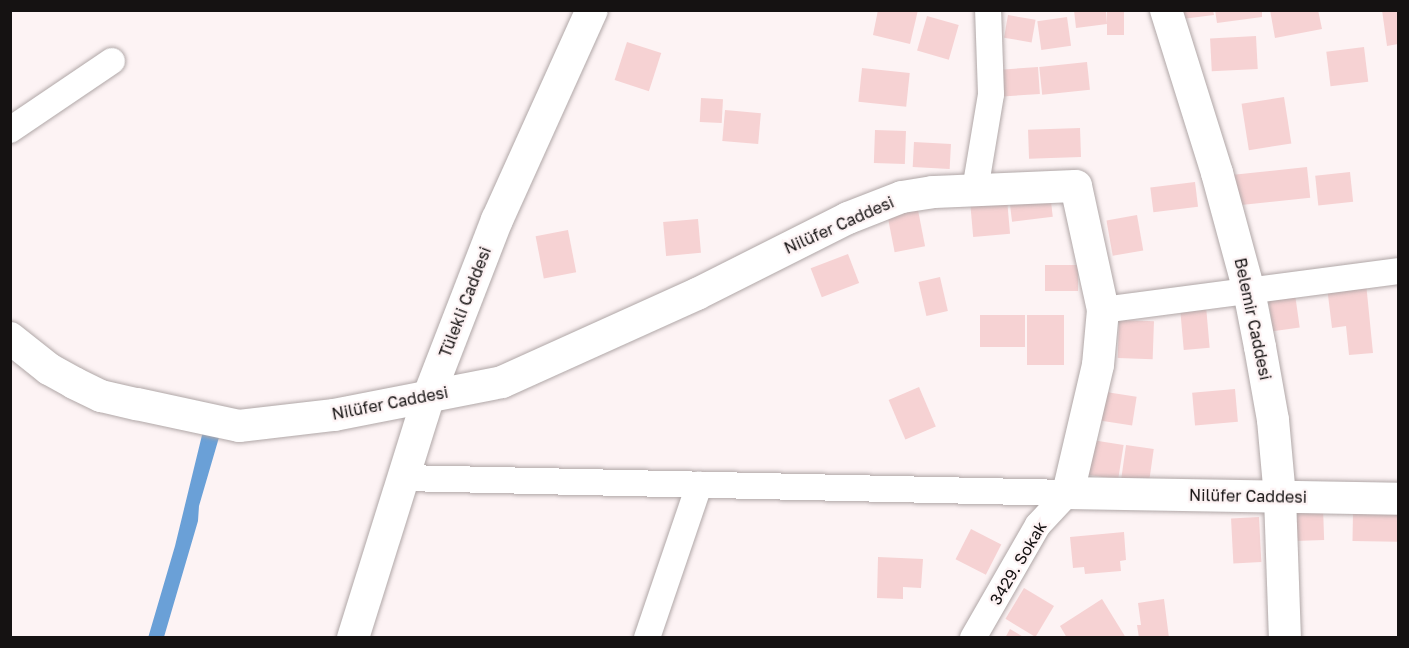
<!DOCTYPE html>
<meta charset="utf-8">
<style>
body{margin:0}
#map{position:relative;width:1409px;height:648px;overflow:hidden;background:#fdf3f4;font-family:"Golos Text",sans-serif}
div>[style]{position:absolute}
.water>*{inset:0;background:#6aa0d7}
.building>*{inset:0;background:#f6d2d3;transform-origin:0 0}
.roads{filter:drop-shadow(0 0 2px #b0a7a7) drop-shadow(0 0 2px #b0a7a7)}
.minor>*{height:26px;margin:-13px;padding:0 13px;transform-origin:13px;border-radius:13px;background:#fff}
.tertiary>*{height:32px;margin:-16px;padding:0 16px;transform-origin:16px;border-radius:16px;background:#fff}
span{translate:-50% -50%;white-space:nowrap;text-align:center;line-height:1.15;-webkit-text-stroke:4.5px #fdf3f4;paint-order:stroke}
.street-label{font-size:16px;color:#151212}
.frame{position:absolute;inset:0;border:12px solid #151212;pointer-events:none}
</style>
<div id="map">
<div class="water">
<div style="clip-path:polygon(203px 431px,220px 434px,199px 506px,198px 521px,164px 637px,148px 638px,175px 546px)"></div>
</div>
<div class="building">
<div style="clip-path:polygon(878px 10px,918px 10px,910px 44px,873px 35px)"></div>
<div style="clip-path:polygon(1074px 10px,1106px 10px,1107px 24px,1076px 28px)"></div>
<div style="left:1107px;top:10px;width:17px;height:25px"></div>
<div style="clip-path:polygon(1181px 10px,1213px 10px,1214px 15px,1182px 19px)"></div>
<div style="clip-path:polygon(1215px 10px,1262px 10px,1262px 17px,1217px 23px)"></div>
<div style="clip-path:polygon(1270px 10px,1318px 10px,1322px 29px,1275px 38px)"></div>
<div style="clip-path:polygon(1382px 10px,1398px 10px,1398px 44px,1387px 46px)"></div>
<div style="left:1008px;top:15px;width:28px;height:23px;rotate:10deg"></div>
<div style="left:927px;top:16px;width:33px;height:36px;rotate:16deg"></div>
<div style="left:1067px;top:17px;width:29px;height:30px;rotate:82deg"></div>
<div style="left:1256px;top:36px;width:33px;height:46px;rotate:87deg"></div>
<div style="left:627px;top:42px;width:36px;height:40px;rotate:18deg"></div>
<div style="left:1364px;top:47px;width:35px;height:38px;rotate:83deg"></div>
<div style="left:1087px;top:62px;width:28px;height:48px;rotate:84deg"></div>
<div style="left:1038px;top:67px;width:27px;height:38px;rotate:86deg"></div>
<div style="left:862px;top:68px;width:48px;height:34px;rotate:6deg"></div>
<div style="left:1284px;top:97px;width:47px;height:43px;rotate:81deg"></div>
<div style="left:701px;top:98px;width:22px;height:24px;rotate:3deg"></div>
<div style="left:725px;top:110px;width:36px;height:31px;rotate:5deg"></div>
<div style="left:1080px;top:128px;width:29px;height:52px;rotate:88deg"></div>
<div style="left:875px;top:130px;width:31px;height:33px;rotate:2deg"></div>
<div style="left:914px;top:142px;width:37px;height:25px;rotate:3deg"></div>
<div style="left:1307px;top:167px;width:31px;height:81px;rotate:84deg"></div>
<div style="left:1350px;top:172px;width:30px;height:35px;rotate:84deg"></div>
<div style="left:1195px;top:182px;width:25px;height:45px;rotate:83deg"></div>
<div style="left:1050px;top:194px;width:23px;height:41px;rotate:83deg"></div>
<div style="left:1007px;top:199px;width:35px;height:37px;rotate:85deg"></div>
<div style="left:918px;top:210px;width:37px;height:31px;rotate:79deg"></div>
<div style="left:1137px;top:215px;width:36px;height:31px;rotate:80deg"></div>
<div style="left:698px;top:219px;width:34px;height:35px;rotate:85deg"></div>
<div style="left:568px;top:230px;width:43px;height:33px;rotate:79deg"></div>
<div style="left:848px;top:254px;width:31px;height:40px;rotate:69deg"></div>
<div style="left:1078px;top:265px;width:26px;height:33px;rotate:90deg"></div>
<div style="left:940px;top:277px;width:35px;height:22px;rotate:77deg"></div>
<div style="clip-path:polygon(1366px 283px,1373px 353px,1349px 355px,1346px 326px,1332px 328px,1327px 287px)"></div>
<div style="left:1294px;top:287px;width:41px;height:27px;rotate:82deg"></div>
<div style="left:1206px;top:306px;width:42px;height:26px;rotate:85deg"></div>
<div style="left:1025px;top:315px;width:32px;height:45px;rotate:90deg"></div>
<div style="left:1064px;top:315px;width:50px;height:37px;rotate:90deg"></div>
<div style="left:1119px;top:320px;width:35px;height:38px;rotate:2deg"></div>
<div style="left:919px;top:387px;width:43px;height:33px;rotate:67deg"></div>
<div style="left:1235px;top:389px;width:33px;height:43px;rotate:85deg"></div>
<div style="left:1106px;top:392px;width:31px;height:29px;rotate:9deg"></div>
<div style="left:1092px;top:440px;width:32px;height:35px;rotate:9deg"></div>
<div style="left:1126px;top:445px;width:28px;height:36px;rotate:8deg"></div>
<div style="left:1323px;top:507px;width:33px;height:37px;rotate:88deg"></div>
<div style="left:1353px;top:512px;width:45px;height:29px;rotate:1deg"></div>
<div style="left:1259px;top:517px;width:45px;height:28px;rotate:87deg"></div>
<div style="left:971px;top:529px;width:34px;height:34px;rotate:27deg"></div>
<div style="clip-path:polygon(1124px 532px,1126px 560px,1120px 561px,1121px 571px,1085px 574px,1084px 567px,1073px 568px,1070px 537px)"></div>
<div style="clip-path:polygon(878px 557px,923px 559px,921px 588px,903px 587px,903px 599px,877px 598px)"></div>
<div style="left:1024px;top:588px;width:35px;height:36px;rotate:31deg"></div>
<div style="clip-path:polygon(1102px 599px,1126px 638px,1067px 638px,1060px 626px)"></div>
<div style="clip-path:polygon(1164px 599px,1169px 638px,1139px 638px,1137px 625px,1141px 625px,1138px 603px)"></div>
<div style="clip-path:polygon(1010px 629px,1025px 638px,1005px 638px)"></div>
</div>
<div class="roads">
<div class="minor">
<div style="left:10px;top:130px;width:123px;rotate:-34.1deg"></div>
<div style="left:975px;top:190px;width:97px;rotate:-80.5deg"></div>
<div style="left:991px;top:94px;width:84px;rotate:-92deg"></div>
<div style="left:1103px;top:310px;width:298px;rotate:-7.5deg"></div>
<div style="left:403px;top:478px;width:665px;rotate:1.29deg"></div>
<div style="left:647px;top:638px;width:162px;rotate:-71.2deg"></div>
<div style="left:973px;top:638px;width:130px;rotate:-60.1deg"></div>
<div style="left:1038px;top:525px;width:44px;rotate:-46.8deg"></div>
</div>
<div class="tertiary">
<div style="left:1166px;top:10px;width:171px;rotate:72.6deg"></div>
<div style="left:1217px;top:173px;width:122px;rotate:74.8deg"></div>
<div style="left:1249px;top:291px;width:57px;rotate:78.9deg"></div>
<div style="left:1260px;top:347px;width:74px;rotate:79.9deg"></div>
<div style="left:1273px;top:420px;width:77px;rotate:84.8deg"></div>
<div style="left:1280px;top:497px;width:141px;rotate:88deg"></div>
<div style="left:10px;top:338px;width:50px;rotate:38.5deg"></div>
<div style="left:49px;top:369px;width:29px;rotate:29deg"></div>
<div style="left:74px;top:383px;width:30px;rotate:26deg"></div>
<div style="left:101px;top:396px;width:37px;rotate:13deg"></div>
<div style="left:137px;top:404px;width:104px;rotate:12.2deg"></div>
<div style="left:239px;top:426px;width:96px;rotate:-6.6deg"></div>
<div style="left:334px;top:415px;width:171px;rotate:-11.1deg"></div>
<div style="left:502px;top:382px;width:214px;rotate:-24.3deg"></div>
<div style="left:697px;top:294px;width:169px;rotate:-26.7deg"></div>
<div style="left:848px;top:218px;width:58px;rotate:-21.3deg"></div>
<div style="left:902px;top:197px;width:31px;rotate:-9deg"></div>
<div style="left:933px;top:192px;width:143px;rotate:-2.4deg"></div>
<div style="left:1076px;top:186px;width:127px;rotate:77.7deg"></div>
<div style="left:1103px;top:310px;width:55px;rotate:95.2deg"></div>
<div style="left:1098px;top:365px;width:131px;rotate:103.2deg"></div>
<div style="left:1068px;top:493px;width:330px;rotate:1deg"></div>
<div style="left:353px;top:638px;width:255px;rotate:-72.6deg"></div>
<div style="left:429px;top:395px;width:188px;rotate:-68.8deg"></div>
<div style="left:497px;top:220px;width:230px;rotate:-65.7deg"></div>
</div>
</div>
<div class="street-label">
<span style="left:839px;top:225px;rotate:-24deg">Nilüfer Caddesi</span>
<span style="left:465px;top:302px;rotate:-69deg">Tülekli Caddesi</span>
<span style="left:1253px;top:319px;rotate:78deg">Belemir Caddesi</span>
<span style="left:390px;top:403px;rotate:-11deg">Nilüfer Caddesi</span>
<span style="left:1248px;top:496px;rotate:1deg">Nilüfer Caddesi</span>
<span style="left:1018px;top:563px;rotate:-59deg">3429. Sokak</span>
</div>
<div class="frame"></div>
</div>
